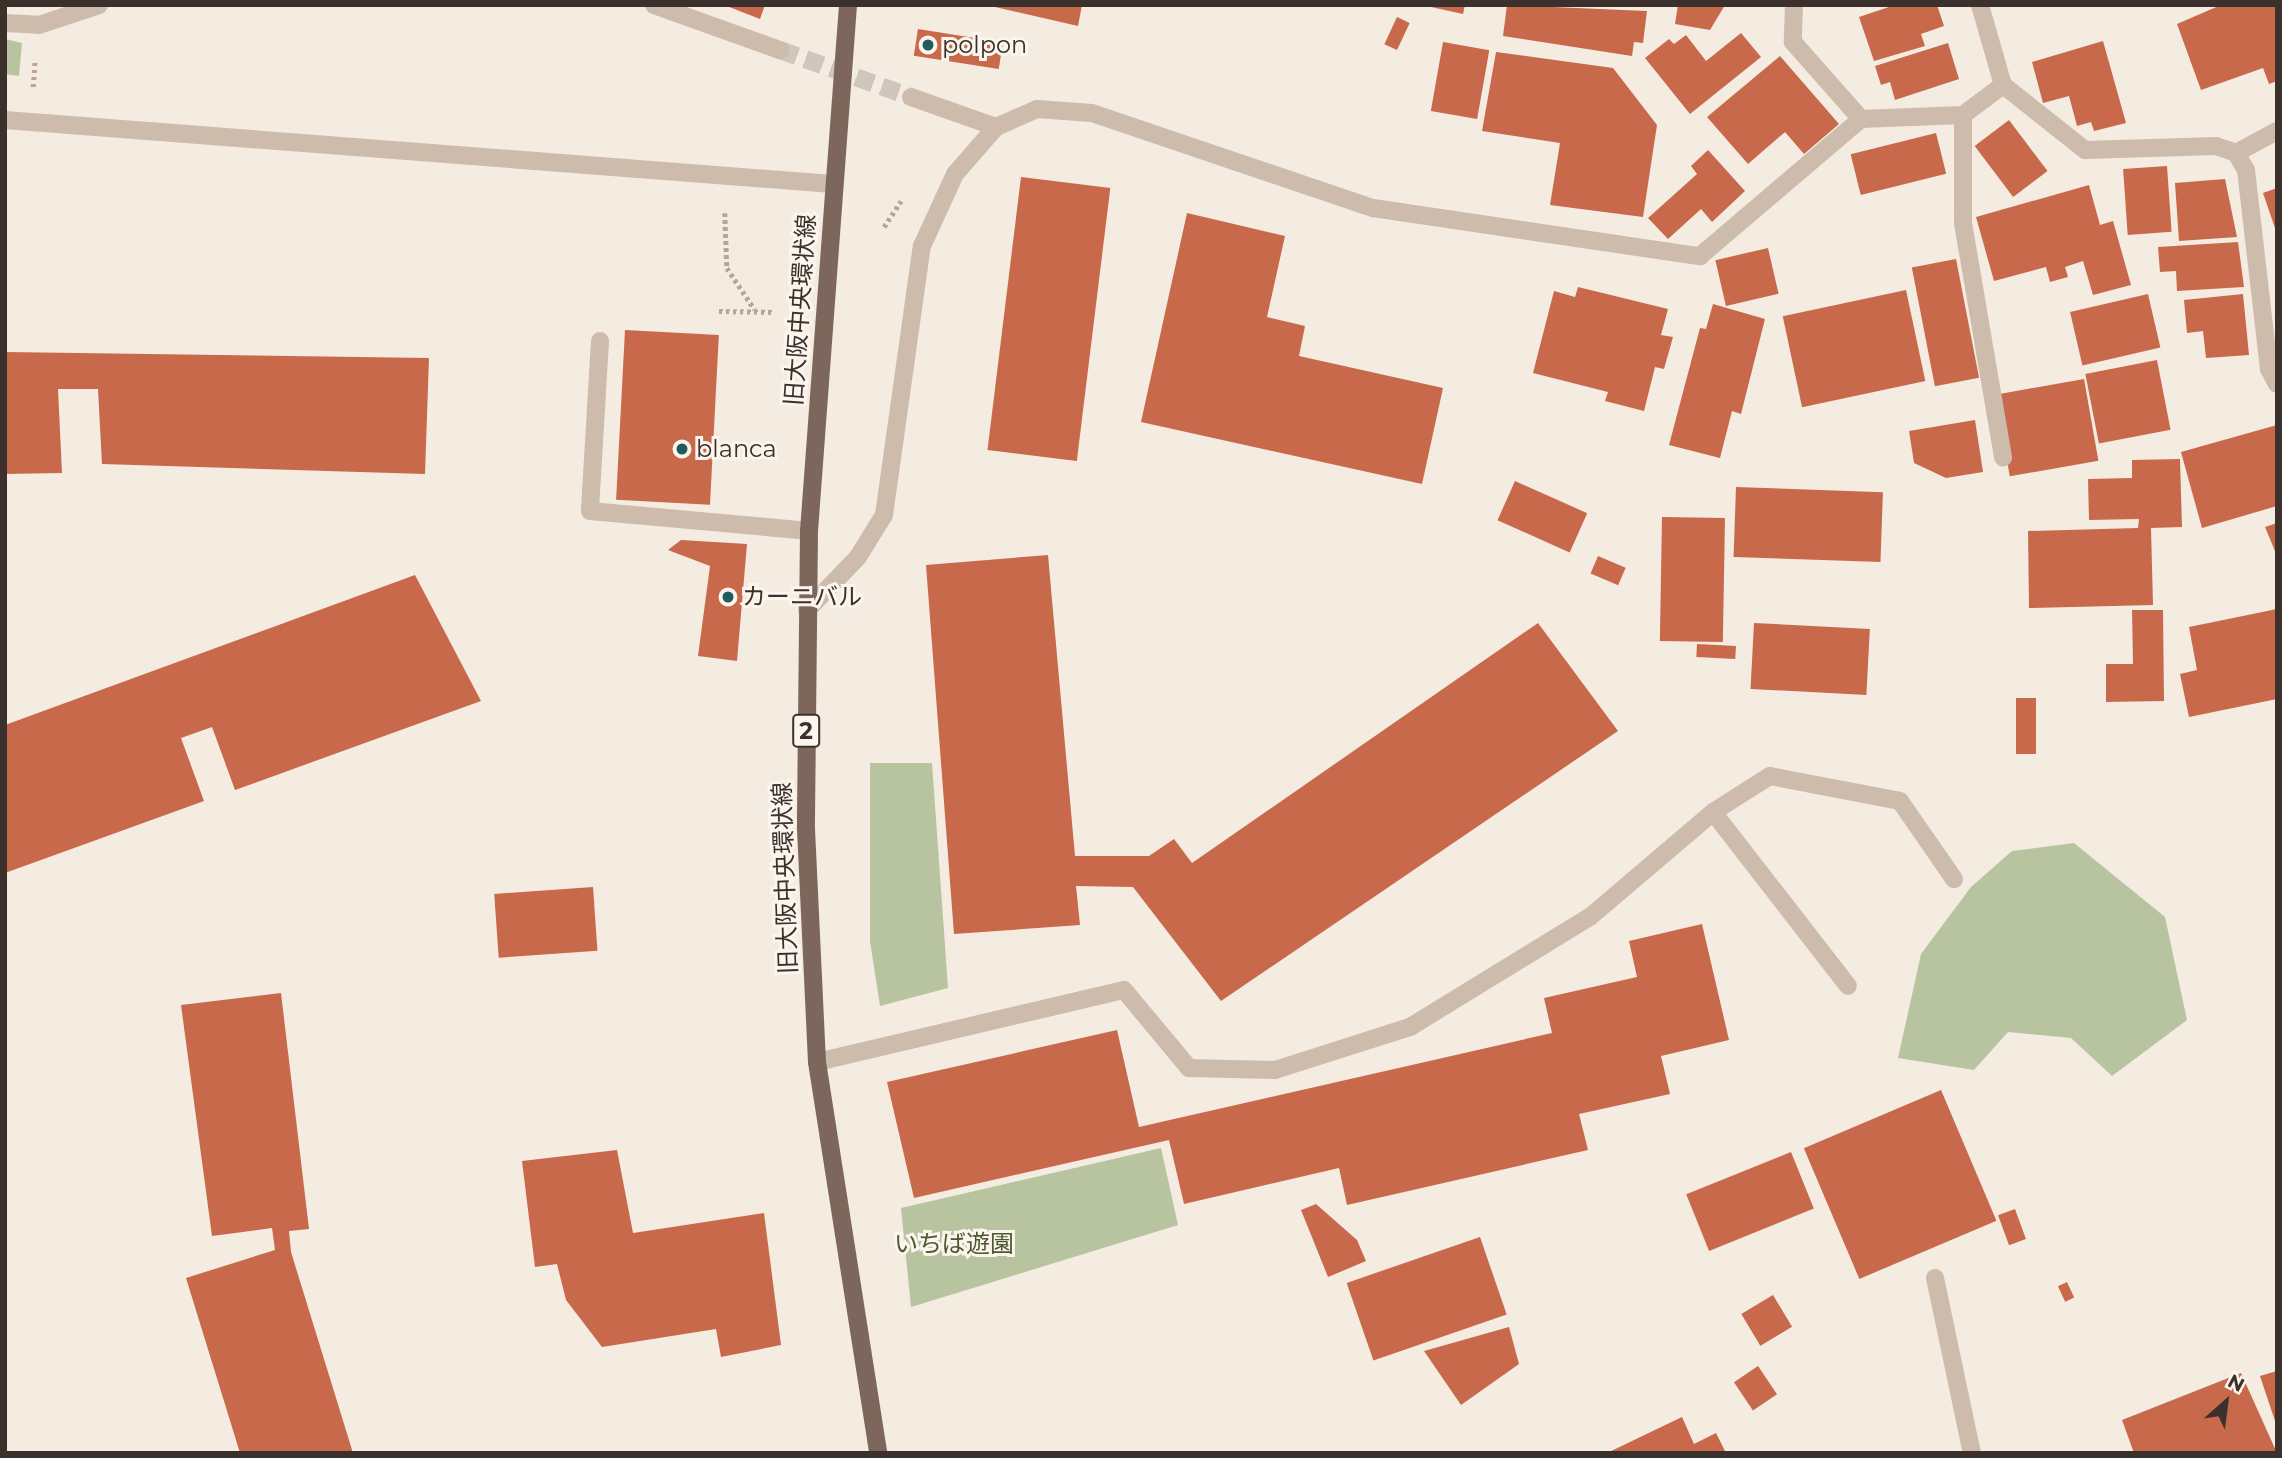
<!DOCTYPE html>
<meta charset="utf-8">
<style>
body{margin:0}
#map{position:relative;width:2282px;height:1458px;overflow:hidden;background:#f4ebe1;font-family:Montserrat,"Noto Sans JP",sans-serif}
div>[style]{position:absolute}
.green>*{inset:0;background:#b8c4a0}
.building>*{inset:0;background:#c8694b;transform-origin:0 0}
.minor-tunnel>*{height:18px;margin-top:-9px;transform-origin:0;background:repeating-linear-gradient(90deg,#cfc6bd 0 18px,transparent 0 27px)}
.path>*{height:4.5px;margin-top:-2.25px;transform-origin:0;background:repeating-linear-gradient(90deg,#b9a596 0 3.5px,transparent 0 7px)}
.service>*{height:18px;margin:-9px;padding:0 9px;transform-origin:9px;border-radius:9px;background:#cdbbac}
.minor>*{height:18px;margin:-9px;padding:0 9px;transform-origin:9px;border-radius:9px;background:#cdbbac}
.tertiary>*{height:18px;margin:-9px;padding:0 9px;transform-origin:9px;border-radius:9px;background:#cdbbac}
.primary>*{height:18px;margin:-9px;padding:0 9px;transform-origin:9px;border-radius:9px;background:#7d675c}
.dots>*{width:19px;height:19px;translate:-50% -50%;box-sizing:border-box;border:4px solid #fbf5ee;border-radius:50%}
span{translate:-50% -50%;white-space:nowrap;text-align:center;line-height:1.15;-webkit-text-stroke:6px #fbf5ee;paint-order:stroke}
.shield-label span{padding:2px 5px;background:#fbf5ee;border:2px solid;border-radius:5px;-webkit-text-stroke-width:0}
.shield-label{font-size:23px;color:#3b302b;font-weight:700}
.poi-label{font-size:24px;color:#3b302b}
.left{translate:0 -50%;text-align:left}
.street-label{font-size:24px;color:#3b302b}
.park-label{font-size:24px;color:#4a5a2e}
.frame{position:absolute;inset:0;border:7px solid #3b302b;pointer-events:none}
.north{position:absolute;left:2191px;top:1367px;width:70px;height:70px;-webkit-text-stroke:5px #fbf5ee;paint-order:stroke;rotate:28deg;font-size:19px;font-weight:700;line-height:28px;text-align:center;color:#3b302b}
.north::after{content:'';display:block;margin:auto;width:24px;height:32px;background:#3b302b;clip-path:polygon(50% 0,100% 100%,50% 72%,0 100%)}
</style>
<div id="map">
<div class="green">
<div style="clip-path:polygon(5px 39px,22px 43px,19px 76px,5px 74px)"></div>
<div style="clip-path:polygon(870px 763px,932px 763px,948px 988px,880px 1006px,870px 941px)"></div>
<div style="clip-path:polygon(2074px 843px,2165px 917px,2187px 1020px,2112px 1076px,2071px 1038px,2008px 1032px,1974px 1070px,1898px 1058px,1921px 954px,1971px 887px,2012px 851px)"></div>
<div style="clip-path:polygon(1161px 1148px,1178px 1225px,911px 1307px,901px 1208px)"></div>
</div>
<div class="building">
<div style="clip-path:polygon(724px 5px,765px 5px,760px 19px)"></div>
<div style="clip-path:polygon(986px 5px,1082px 5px,1078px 26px)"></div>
<div style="clip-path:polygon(1422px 5px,1465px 5px,1463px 14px)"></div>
<div style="clip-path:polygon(1507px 5px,1647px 11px,1643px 43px,1634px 42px,1632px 56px,1503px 36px)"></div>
<div style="clip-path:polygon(1678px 5px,1725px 5px,1710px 30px,1675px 24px)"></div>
<div style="clip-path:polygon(1895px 5px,1937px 5px,1944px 26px,1921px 34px,1925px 46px,1874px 61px,1859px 17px)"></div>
<div style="clip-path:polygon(2221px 5px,2277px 5px,2277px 81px,2269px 84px,2263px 68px,2201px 90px,2177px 24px)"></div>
<div style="left:1397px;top:17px;width:14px;height:30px;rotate:25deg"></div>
<div style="left:918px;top:29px;width:86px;height:27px;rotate:9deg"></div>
<div style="clip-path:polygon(1741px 33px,1761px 57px,1690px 114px,1645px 58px,1669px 39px,1674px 44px,1686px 35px,1706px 61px)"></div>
<div style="clip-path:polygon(2103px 41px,2126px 123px,2094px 131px,2091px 122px,2077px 126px,2069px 96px,2043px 103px,2032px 62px)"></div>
<div style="left:1443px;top:42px;width:47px;height:70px;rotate:10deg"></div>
<div style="clip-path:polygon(1948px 43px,1959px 79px,1895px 100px,1890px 82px,1881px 85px,1875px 66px)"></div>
<div style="clip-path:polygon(1496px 52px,1613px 68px,1657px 125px,1643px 217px,1550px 205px,1560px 143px,1482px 131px)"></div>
<div style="clip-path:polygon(1780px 56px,1839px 124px,1804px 154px,1785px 132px,1748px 164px,1707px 117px)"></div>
<div style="left:2009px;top:120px;width:64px;height:43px;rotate:53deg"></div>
<div style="left:1936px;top:133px;width:42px;height:88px;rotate:76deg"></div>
<div style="clip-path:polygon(1708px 150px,1745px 191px,1712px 222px,1701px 209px,1668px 239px,1648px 218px,1697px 174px,1691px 166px)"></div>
<div style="left:2167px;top:166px;width:66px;height:44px;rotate:86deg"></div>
<div style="left:1021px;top:177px;width:90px;height:275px;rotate:7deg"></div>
<div style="clip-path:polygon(2225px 179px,2237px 237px,2179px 241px,2175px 183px)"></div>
<div style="clip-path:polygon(2089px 185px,2100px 225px,2113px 221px,2131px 285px,2093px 295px,2083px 261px,2065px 267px,2068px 277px,2050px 282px,2046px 267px,1994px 281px,1976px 217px)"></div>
<div style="clip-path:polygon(2277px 188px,2277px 231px,2276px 231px,2263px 193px)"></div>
<div style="clip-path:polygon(1187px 213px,1285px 236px,1267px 317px,1305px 326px,1299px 356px,1443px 388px,1422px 484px,1141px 422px)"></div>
<div style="clip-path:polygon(2238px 242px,2244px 287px,2177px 291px,2176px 271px,2160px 272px,2158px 247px)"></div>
<div style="left:1768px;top:248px;width:47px;height:54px;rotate:77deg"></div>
<div style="left:1956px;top:259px;width:121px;height:45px;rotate:79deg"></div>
<div style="clip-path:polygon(1578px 287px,1668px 309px,1661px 335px,1673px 337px,1664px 369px,1655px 367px,1644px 411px,1605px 401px,1608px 392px,1533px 373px,1554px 291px,1575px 297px)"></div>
<div style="left:1906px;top:290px;width:93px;height:126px;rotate:78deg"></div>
<div style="left:2148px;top:294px;width:55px;height:80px;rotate:77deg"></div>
<div style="clip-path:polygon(2243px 294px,2249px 355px,2206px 358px,2203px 331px,2187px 333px,2184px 300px)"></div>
<div style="clip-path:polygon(1713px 304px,1765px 319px,1741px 414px,1732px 411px,1720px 458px,1669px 445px,1700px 328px,1706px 329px)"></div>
<div style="left:625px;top:330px;width:94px;height:170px;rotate:3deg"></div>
<div style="clip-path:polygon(5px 352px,429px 358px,425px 474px,102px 464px,98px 389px,58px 389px,62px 473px,5px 474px)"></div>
<div style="left:2157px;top:360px;width:71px;height:73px;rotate:79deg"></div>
<div style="left:2084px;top:379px;width:83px;height:90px;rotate:80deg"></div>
<div style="clip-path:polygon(1975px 420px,1983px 472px,1946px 478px,1914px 463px,1909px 431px)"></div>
<div style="clip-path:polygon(2277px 425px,2277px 506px,2202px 528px,2181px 452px)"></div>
<div style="clip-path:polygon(2180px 459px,2182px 527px,2151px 528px,2153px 605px,2029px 608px,2028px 531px,2138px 528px,2139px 519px,2089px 520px,2088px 479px,2132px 478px,2132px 460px)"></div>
<div style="left:1515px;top:481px;width:79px;height:43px;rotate:24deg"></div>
<div style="left:1736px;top:487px;width:147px;height:70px;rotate:2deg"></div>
<div style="left:1662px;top:517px;width:63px;height:124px;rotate:1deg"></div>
<div style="clip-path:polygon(2277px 523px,2277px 556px,2265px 527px)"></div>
<div style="clip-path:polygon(681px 540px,747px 544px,737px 661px,698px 656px,710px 566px,668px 550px)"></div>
<div style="clip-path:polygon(1048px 555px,1075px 856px,1149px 856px,1174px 839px,1192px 863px,1538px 623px,1618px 731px,1221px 1001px,1133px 887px,1076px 886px,1080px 925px,954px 934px,926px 565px)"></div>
<div style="left:1598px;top:556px;width:30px;height:19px;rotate:23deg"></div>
<div style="clip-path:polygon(415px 575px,481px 701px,235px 790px,212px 727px,181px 738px,204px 801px,5px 873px,5px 725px)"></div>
<div style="clip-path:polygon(2277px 609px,2277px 699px,2189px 717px,2180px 674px,2197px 670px,2189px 627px)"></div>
<div style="clip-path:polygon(2132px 610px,2163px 610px,2164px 701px,2106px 702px,2106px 664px,2133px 664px)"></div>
<div style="left:1754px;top:623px;width:116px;height:66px;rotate:3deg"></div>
<div style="left:1697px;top:644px;width:39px;height:13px;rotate:3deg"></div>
<div style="left:2016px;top:698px;width:20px;height:56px"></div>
<div style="left:593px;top:887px;width:64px;height:99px;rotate:86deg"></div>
<div style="clip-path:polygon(1702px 924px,1729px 1040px,1661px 1056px,1670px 1094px,1579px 1114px,1588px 1150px,1347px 1205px,1339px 1168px,1184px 1204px,1169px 1140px,914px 1198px,887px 1082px,1117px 1030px,1139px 1127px,1552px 1033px,1544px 998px,1637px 977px,1629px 941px)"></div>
<div style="clip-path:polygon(281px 993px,309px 1229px,289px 1231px,291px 1252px,353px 1453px,240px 1453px,186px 1278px,275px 1250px,272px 1228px,212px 1236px,181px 1005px)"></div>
<div style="left:1941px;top:1090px;width:142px;height:149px;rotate:67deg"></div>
<div style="clip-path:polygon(617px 1150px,633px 1233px,764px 1213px,781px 1345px,721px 1357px,716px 1329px,602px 1347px,566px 1300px,557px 1264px,535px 1267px,522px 1161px)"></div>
<div style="left:1791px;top:1152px;width:61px;height:113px;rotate:68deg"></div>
<div style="clip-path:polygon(1316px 1204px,1357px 1240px,1366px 1261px,1328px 1277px,1301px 1210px)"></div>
<div style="left:2015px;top:1209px;width:32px;height:18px;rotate:70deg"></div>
<div style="left:1480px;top:1237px;width:82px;height:141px;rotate:71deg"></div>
<div style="left:2067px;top:1282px;width:17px;height:10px;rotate:65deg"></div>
<div style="left:1773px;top:1295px;width:37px;height:37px;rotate:59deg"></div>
<div style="clip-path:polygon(1509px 1327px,1519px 1364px,1461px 1405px,1424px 1351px)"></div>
<div style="left:1758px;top:1366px;width:34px;height:29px;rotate:56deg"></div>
<div style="clip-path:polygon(2277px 1371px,2277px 1424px,2276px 1424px,2260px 1376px)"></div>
<div style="clip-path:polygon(2241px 1373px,2277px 1453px,2134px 1453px,2122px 1420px)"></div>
<div style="clip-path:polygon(1682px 1417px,1694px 1444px,1716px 1433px,1726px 1453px,1607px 1453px)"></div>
</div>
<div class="minor-tunnel">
<div style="left:780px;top:50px;width:139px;rotate:19.7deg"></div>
</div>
<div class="path">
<div style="left:33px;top:87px;width:26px;rotate:-86deg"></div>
<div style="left:725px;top:213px;width:55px;rotate:87.9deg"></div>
<div style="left:727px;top:268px;width:50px;rotate:56.3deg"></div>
<div style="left:884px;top:227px;width:31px;rotate:-57deg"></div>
<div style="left:719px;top:311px;width:56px;rotate:1deg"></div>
</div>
<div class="service">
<div style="left:2236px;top:153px;width:47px;rotate:-28.2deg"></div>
<div style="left:600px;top:341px;width:170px;rotate:93.4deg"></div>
<div style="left:590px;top:511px;width:220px;rotate:5.2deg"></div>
</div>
<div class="minor">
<div style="left:654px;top:5px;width:134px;rotate:19.7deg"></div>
<div style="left:1794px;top:5px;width:37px;rotate:92deg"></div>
<div style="left:1793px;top:42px;width:103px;rotate:48.6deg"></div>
<div style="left:1861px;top:119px;width:102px;rotate:-2.2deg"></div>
<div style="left:1963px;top:115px;width:50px;rotate:-36.9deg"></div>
<div style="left:1980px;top:5px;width:83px;rotate:74deg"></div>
<div style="left:2003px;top:85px;width:105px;rotate:38.4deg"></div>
<div style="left:2085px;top:150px;width:131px;rotate:-1.7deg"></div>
<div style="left:2216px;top:146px;width:21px;rotate:19deg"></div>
<div style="left:2236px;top:153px;width:20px;rotate:60deg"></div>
<div style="left:2246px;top:170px;width:200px;rotate:83.4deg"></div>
<div style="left:2269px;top:369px;width:17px;rotate:62deg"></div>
<div style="left:5px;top:23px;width:34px;rotate:3deg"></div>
<div style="left:39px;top:25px;width:63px;rotate:-18.4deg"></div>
<div style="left:911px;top:97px;width:90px;rotate:19.4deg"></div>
<div style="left:1963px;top:115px;width:108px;rotate:90deg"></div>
<div style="left:1963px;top:223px;width:238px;rotate:80.3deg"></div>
<div style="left:807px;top:610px;width:74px;rotate:-46.1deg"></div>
<div style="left:858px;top:557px;width:49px;rotate:-58.2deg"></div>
<div style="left:884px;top:515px;width:272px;rotate:-82deg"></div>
<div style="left:922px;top:246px;width:79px;rotate:-65.4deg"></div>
<div style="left:955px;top:174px;width:62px;rotate:-48.9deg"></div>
<div style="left:996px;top:127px;width:45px;rotate:-23.7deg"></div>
<div style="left:1037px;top:109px;width:55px;rotate:4.2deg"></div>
<div style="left:1092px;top:113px;width:297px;rotate:18.7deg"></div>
<div style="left:1373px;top:208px;width:331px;rotate:8.4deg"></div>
<div style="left:1700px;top:256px;width:211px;rotate:-40.4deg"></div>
<div style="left:1713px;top:812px;width:220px;rotate:52.2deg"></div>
<div style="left:817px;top:1062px;width:315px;rotate:-13.2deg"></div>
<div style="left:1124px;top:990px;width:102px;rotate:50.2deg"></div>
<div style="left:1189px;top:1068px;width:86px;rotate:1.3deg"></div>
<div style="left:1275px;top:1070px;width:142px;rotate:-17.7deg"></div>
<div style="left:1410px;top:1027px;width:212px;rotate:-31.5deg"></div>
<div style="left:1591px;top:916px;width:160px;rotate:-40.4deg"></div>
<div style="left:1713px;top:812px;width:67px;rotate:-32.3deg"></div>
<div style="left:1770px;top:776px;width:132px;rotate:10.9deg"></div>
<div style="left:1900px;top:801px;width:95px;rotate:55.3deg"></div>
<div style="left:1935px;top:1278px;width:179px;rotate:78.1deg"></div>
</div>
<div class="tertiary">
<div style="left:5px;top:120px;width:830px;rotate:4.42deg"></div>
</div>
<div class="primary">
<div style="left:848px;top:5px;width:527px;rotate:94.24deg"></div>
<div style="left:809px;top:531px;width:298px;rotate:90.6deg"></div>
<div style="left:806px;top:829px;width:233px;rotate:87.3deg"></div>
<div style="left:817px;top:1062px;width:396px;rotate:81.1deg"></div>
</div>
<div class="dots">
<div style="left:928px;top:45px;background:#1f5a5e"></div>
<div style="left:682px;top:449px;background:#1f5a5e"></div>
<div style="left:728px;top:597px;background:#1f5a5e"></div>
</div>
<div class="shield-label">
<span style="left:806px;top:731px">2</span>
</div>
<div class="poi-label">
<span class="left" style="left:942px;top:45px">polpon</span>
<span class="left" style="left:696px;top:449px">blanca</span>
<span class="left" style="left:742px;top:597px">カーニバル</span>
</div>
<div class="street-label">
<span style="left:800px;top:310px;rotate:-86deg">旧大阪中央環状線</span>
<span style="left:785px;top:878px;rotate:-92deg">旧大阪中央環状線</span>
</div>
<div class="park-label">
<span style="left:954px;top:1244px">いちば遊園</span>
</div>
<div class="frame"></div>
<div class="north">N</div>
</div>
